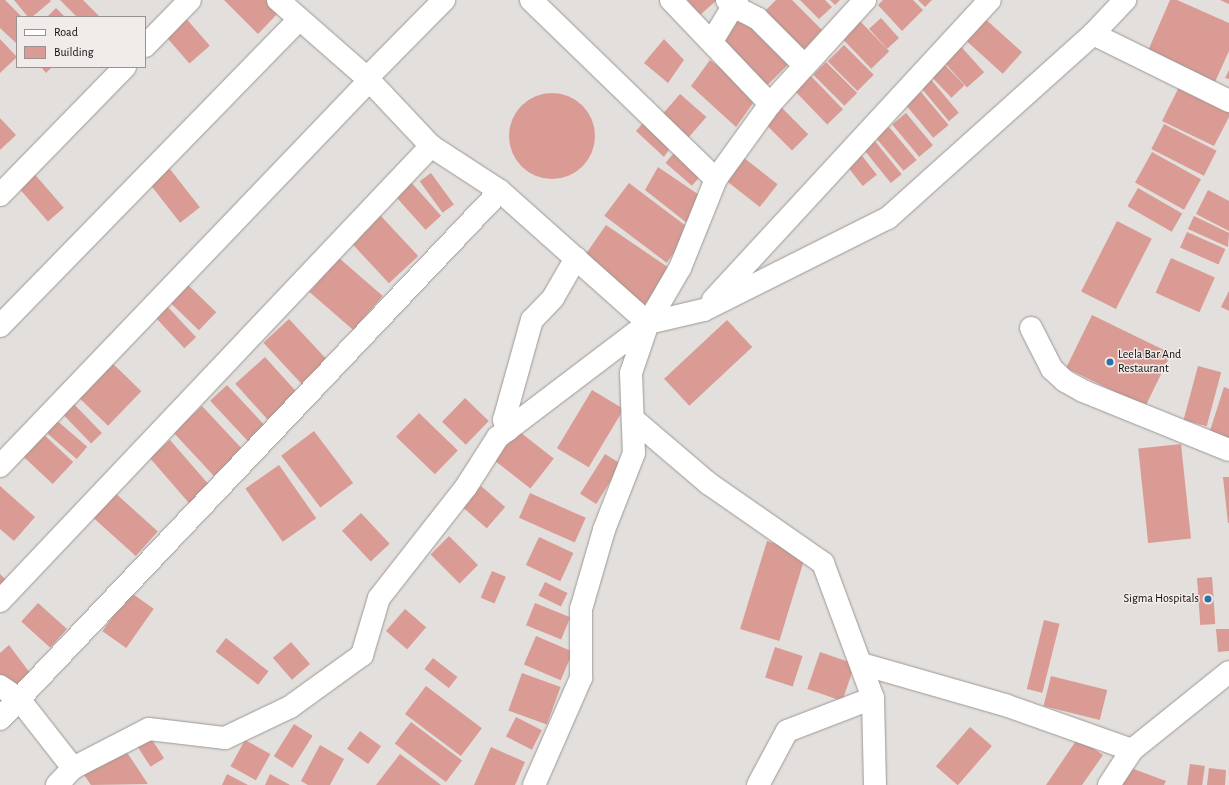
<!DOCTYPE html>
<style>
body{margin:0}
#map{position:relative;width:1229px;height:785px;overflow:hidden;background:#e3dfdc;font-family:"Alegreya Sans",sans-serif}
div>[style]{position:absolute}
.building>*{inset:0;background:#d99b93;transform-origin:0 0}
.round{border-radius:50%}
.roads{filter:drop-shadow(0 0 1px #9c9895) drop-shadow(0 0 1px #9c9895)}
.minor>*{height:22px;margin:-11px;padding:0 11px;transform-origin:11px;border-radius:11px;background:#fff}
.dots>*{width:11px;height:11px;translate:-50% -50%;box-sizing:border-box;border:2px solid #f1ece9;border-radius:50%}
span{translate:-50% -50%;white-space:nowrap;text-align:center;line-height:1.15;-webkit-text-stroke:3px #f1ece9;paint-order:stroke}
.poi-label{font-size:12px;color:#0f0e0d}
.left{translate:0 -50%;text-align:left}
.right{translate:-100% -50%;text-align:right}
.legend{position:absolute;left:16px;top:16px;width:130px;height:52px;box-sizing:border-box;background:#f1ece9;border:1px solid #979391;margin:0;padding:5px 7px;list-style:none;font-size:12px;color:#0f0e0d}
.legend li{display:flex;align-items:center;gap:8px;height:20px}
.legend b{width:20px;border:1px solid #979391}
</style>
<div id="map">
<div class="building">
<div style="clip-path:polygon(0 0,5px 0,22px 17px,17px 17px,17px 44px,0 28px)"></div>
<div style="clip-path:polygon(14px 0,50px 0,51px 1px,32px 17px,28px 17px)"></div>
<div style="clip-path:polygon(60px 0,83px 0,100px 17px,77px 17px)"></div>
<div style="clip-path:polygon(224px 0,269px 0,280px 11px,258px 34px)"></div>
<div style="clip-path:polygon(687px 0,717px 0,700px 15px)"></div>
<div style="clip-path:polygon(776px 0,792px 0,822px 30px,800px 54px,765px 11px)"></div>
<div style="clip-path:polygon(800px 0,825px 0,832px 7px,819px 19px)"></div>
<div style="clip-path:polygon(830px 0,840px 0,835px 5px)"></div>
<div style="clip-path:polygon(883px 0,913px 0,923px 10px,902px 31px,878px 5px)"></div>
<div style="clip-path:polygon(918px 0,932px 0,925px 7px)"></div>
<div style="clip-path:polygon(1170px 0,1177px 0,1229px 23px,1229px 51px,1214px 84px,1147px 53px)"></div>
<div style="clip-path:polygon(1220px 0,1229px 0,1229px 4px)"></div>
<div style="clip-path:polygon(56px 8px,65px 17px,47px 17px)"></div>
<div style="left:177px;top:8px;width:50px;height:27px;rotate:49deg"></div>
<div style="left:742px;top:13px;width:69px;height:35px;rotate:45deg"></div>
<div style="left:982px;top:16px;width:54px;height:29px;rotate:42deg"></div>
<div style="left:881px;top:18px;width:27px;height:16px;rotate:48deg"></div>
<div style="left:858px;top:19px;width:45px;height:25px;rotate:46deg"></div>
<div style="clip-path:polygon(0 39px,17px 57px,0 73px)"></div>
<div style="clip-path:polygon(664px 39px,684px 60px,668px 83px,644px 63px)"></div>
<div style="left:956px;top:41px;width:42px;height:23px;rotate:48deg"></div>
<div style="left:844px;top:45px;width:42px;height:23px;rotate:45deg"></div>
<div style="clip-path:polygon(710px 60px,758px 96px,736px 127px,691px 86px)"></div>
<div style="left:826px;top:62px;width:44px;height:18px;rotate:45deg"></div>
<div style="left:945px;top:65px;width:28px;height:18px;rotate:46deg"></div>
<div style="clip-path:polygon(41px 67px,52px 67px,46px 73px)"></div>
<div style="clip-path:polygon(1229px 70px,1229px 79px,1225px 78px)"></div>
<div style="left:809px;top:74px;width:49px;height:22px;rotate:46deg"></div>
<div style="left:928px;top:76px;width:48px;height:13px;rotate:50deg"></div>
<div style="clip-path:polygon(1180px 85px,1229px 110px,1229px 117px,1214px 146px,1162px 121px)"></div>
<div style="left:921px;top:92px;width:43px;height:20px;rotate:50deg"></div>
<div class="round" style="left:509px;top:93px;width:86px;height:86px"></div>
<div style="left:680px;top:94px;width:35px;height:30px;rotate:41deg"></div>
<div style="left:780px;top:106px;width:40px;height:23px;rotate:45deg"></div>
<div style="left:906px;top:113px;width:42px;height:18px;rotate:50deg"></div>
<div style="clip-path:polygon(0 118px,16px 135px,0 150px)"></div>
<div style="clip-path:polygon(647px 118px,672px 145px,664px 157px,636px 131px)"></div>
<div style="left:1164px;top:124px;width:59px;height:28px;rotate:27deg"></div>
<div style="left:889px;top:127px;width:43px;height:17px;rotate:50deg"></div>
<div style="left:874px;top:140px;width:44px;height:14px;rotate:51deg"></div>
<div style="left:859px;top:152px;width:29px;height:18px;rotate:52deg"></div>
<div style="left:1152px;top:152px;width:56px;height:35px;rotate:29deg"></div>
<div style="left:674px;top:153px;width:35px;height:13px;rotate:41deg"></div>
<div style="left:739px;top:154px;width:49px;height:29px;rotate:38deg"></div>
<div style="left:166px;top:164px;width:55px;height:25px;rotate:52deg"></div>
<div style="clip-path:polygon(658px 167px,705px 199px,692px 227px,645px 190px)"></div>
<div style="left:31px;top:170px;width:50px;height:21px;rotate:49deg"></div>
<div style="left:431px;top:173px;width:39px;height:14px;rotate:54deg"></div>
<div style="left:409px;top:180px;width:48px;height:21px;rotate:48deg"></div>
<div style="left:629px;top:183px;width:78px;height:41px;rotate:37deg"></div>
<div style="left:1138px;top:188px;width:51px;height:21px;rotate:30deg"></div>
<div style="clip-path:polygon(1208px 190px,1229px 201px,1229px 231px,1196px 214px)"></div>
<div style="left:380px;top:215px;width:56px;height:40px;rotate:47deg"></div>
<div style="clip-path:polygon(1194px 216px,1229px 233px,1228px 247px,1188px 229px)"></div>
<div style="left:1117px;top:221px;width:39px;height:79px;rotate:27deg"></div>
<div style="clip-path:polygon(606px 225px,672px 270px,642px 308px,583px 258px)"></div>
<div style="left:1187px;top:232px;width:42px;height:17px;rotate:24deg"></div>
<div style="left:339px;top:258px;width:58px;height:45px;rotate:41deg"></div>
<div style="left:1171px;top:258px;width:48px;height:38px;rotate:24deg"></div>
<div style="left:186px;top:283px;width:42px;height:25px;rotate:44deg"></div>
<div style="clip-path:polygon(1229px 291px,1229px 311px,1221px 307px)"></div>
<div style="left:164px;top:303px;width:47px;height:16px;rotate:47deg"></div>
<div style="left:1092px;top:315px;width:88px;height:59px;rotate:26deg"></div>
<div style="left:289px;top:319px;width:66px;height:35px;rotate:47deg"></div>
<div style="left:727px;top:320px;width:37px;height:86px;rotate:47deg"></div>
<div style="left:265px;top:357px;width:59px;height:40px;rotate:48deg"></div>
<div style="left:109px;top:360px;width:45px;height:48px;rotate:44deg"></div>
<div style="left:1198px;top:366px;width:24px;height:56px;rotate:15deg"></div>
<div style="left:227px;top:385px;width:63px;height:23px;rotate:47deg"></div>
<div style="clip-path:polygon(1224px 387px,1229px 389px,1229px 442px,1208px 437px)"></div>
<div style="left:592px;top:390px;width:37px;height:68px;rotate:31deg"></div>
<div style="left:465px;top:398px;width:33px;height:33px;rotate:44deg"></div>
<div style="left:70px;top:400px;width:46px;height:15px;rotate:46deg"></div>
<div style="left:202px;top:406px;width:63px;height:39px;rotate:47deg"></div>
<div style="left:419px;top:413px;width:54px;height:33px;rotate:44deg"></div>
<div style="left:54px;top:418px;width:44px;height:16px;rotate:41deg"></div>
<div style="left:516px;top:429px;width:48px;height:38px;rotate:38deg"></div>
<div style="left:314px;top:431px;width:65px;height:41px;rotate:53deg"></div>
<div style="left:41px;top:432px;width:44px;height:30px;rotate:43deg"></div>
<div style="left:170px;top:440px;width:62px;height:27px;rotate:49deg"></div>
<div style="left:1181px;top:444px;width:95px;height:43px;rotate:84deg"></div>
<div style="left:605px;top:454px;width:19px;height:47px;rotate:32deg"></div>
<div style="left:279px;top:465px;width:65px;height:41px;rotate:55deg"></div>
<div style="clip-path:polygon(1223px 477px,1229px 477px,1229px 523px,1228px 523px)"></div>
<div style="clip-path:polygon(0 486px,35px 517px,14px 541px,0 529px)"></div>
<div style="left:481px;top:486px;width:32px;height:28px;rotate:41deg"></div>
<div style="left:114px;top:492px;width:59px;height:33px;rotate:42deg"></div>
<div style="left:530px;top:493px;width:61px;height:27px;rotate:24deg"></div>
<div style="left:361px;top:513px;width:42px;height:26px;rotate:47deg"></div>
<div style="left:449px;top:536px;width:41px;height:26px;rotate:45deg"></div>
<div style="left:539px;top:537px;width:38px;height:31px;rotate:25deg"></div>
<div style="left:767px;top:541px;width:41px;height:92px;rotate:17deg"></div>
<div style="left:492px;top:571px;width:15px;height:29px;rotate:23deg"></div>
<div style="clip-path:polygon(0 574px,7px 581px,0 589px)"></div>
<div style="left:1212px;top:577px;width:47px;height:15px;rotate:86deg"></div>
<div style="left:545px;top:582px;width:25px;height:15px;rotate:26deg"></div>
<div style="left:130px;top:592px;width:29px;height:48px;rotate:35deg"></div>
<div style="left:38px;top:603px;width:39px;height:25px;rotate:42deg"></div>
<div style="left:535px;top:603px;width:38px;height:24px;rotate:22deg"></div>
<div style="left:405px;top:609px;width:28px;height:29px;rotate:41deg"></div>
<div style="left:1044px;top:620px;width:16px;height:71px;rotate:14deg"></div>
<div style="clip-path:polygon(1216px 629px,1229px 629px,1229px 651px,1218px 652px)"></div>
<div style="left:536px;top:636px;width:40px;height:31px;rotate:23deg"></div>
<div style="left:226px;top:638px;width:54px;height:17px;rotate:38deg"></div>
<div style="left:291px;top:642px;width:29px;height:24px;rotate:49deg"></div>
<div style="clip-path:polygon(9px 645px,33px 677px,12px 691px,0 676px,0 653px)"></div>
<div style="left:775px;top:647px;width:29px;height:32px;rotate:18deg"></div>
<div style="left:820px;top:652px;width:37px;height:39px;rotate:19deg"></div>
<div style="left:433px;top:658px;width:31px;height:14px;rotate:38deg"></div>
<div style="left:522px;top:673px;width:41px;height:40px;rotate:20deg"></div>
<div style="left:1051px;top:676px;width:58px;height:31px;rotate:14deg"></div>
<div style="left:426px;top:686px;width:70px;height:35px;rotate:37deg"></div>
<div style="left:516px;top:717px;width:29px;height:22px;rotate:27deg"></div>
<div style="left:411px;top:722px;width:64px;height:27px;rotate:37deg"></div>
<div style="left:294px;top:724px;width:22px;height:38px;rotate:32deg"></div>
<div style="left:970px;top:727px;width:29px;height:52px;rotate:41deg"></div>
<div style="left:360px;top:731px;width:26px;height:22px;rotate:36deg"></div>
<div style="left:151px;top:738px;width:24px;height:16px;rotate:57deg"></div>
<div style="clip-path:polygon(1078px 738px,1103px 755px,1082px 785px,1046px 785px)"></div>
<div style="left:245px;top:740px;width:29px;height:30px;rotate:29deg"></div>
<div style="clip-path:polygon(320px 745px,344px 759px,330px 785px,308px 785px,301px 781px)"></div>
<div style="clip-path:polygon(491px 747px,525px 762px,515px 785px,474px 785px)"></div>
<div style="clip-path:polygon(124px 748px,148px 784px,91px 785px,84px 775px)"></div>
<div style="clip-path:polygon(400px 754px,441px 785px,376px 785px)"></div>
<div style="left:1190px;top:764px;width:15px;height:21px;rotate:8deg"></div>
<div style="clip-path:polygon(1123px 765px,1166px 781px,1164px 785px,1115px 785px)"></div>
<div style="clip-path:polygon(1209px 768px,1226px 770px,1225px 785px,1207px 785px)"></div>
<div style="clip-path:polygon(227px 774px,248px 785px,222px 785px)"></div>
<div style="clip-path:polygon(270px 774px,290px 785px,265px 785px)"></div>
</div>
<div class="roads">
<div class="minor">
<div style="left:278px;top:0;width:118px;rotate:41.2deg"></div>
<div style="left:367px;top:78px;width:93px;rotate:46.7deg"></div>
<div style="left:431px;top:146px;width:82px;rotate:33.1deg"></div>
<div style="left:500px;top:191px;width:198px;rotate:41.7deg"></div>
<div style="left:648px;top:323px;width:57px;rotate:-13.1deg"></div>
<div style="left:704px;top:310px;width:206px;rotate:-26.6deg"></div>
<div style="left:888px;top:218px;width:275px;rotate:-41.9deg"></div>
<div style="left:1093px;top:34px;width:47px;rotate:-46.7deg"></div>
<div style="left:531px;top:0;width:257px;rotate:44.1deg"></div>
<div style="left:716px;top:179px;width:96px;rotate:112deg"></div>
<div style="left:680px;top:268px;width:64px;rotate:120.2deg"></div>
<div style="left:648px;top:323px;width:53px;rotate:108.8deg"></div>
<div style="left:631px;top:373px;width:80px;rotate:87.9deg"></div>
<div style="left:634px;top:453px;width:83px;rotate:111.3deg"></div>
<div style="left:604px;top:530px;width:82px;rotate:106.2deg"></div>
<div style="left:581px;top:609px;width:69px;rotate:90deg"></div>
<div style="left:581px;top:678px;width:117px;rotate:113.7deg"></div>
<div style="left:671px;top:0;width:144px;rotate:46.4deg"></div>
<div style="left:727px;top:0;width:6px;rotate:51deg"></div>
<div style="left:731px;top:5px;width:30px;rotate:27deg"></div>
<div style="left:758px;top:19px;width:65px;rotate:45deg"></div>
<div style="left:1093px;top:34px;width:152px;rotate:26.2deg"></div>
<div style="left:712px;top:41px;width:48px;rotate:-58.6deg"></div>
<div style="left:145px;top:46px;width:64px;rotate:-45.6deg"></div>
<div style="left:367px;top:78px;width:110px;rotate:-45.4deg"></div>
<div style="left:716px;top:179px;width:92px;rotate:-54.2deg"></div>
<div style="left:770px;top:104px;width:141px;rotate:-47.6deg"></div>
<div style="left:0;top:195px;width:179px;rotate:-45.7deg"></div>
<div style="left:713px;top:300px;width:408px;rotate:-47.3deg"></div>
<div style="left:0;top:326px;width:428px;rotate:-45.7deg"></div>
<div style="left:1031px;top:328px;width:46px;rotate:62.9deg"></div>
<div style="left:1052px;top:369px;width:18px;rotate:43deg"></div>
<div style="left:1065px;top:381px;width:21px;rotate:29deg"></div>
<div style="left:1083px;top:391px;width:157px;rotate:22deg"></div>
<div style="left:633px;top:419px;width:99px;rotate:40.5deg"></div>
<div style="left:708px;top:483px;width:140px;rotate:34.8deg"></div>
<div style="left:823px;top:563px;width:144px;rotate:69.7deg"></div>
<div style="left:873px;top:698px;width:87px;rotate:88.7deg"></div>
<div style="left:508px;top:430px;width:11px;rotate:-112deg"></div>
<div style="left:504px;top:420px;width:104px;rotate:-74.4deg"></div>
<div style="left:532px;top:320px;width:30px;rotate:-46deg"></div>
<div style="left:553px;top:298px;width:46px;rotate:-60.1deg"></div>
<div style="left:0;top:466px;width:533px;rotate:-46.22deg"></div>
<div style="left:0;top:601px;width:627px;rotate:-46.55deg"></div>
<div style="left:862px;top:664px;width:149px;rotate:16deg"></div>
<div style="left:1005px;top:705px;width:135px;rotate:19.5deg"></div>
<div style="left:0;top:686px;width:23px;rotate:34deg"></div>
<div style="left:19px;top:699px;width:88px;rotate:52deg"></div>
<div style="left:0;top:719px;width:727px;rotate:-46.56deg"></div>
<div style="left:57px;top:785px;width:23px;rotate:-47deg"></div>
<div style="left:73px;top:768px;width:85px;rotate:-27.2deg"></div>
<div style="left:149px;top:729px;width:77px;rotate:6.8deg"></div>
<div style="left:225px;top:738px;width:72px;rotate:-25.5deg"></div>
<div style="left:290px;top:707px;width:89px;rotate:-35.8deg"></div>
<div style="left:362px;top:655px;width:59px;rotate:-73.4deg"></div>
<div style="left:379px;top:598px;width:141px;rotate:-51.9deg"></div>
<div style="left:466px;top:487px;width:59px;rotate:-57.4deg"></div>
<div style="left:498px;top:437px;width:188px;rotate:-37.2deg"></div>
<div style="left:758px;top:785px;width:61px;rotate:-61.8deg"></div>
<div style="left:787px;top:731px;width:92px;rotate:-21deg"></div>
<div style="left:1109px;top:785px;width:42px;rotate:-56.7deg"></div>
<div style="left:1132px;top:750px;width:124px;rotate:-38.8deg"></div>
</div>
</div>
<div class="dots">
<div style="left:1110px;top:362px;background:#2e71a7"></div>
<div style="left:1208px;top:599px;background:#2e71a7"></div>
</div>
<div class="poi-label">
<span class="left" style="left:1118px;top:362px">Leela Bar And<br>Restaurant</span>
<span class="right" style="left:1199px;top:599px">Sigma Hospitals</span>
</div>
<ul class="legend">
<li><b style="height:5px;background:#fff"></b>Road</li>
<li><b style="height:11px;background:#d99b93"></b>Building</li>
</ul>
</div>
